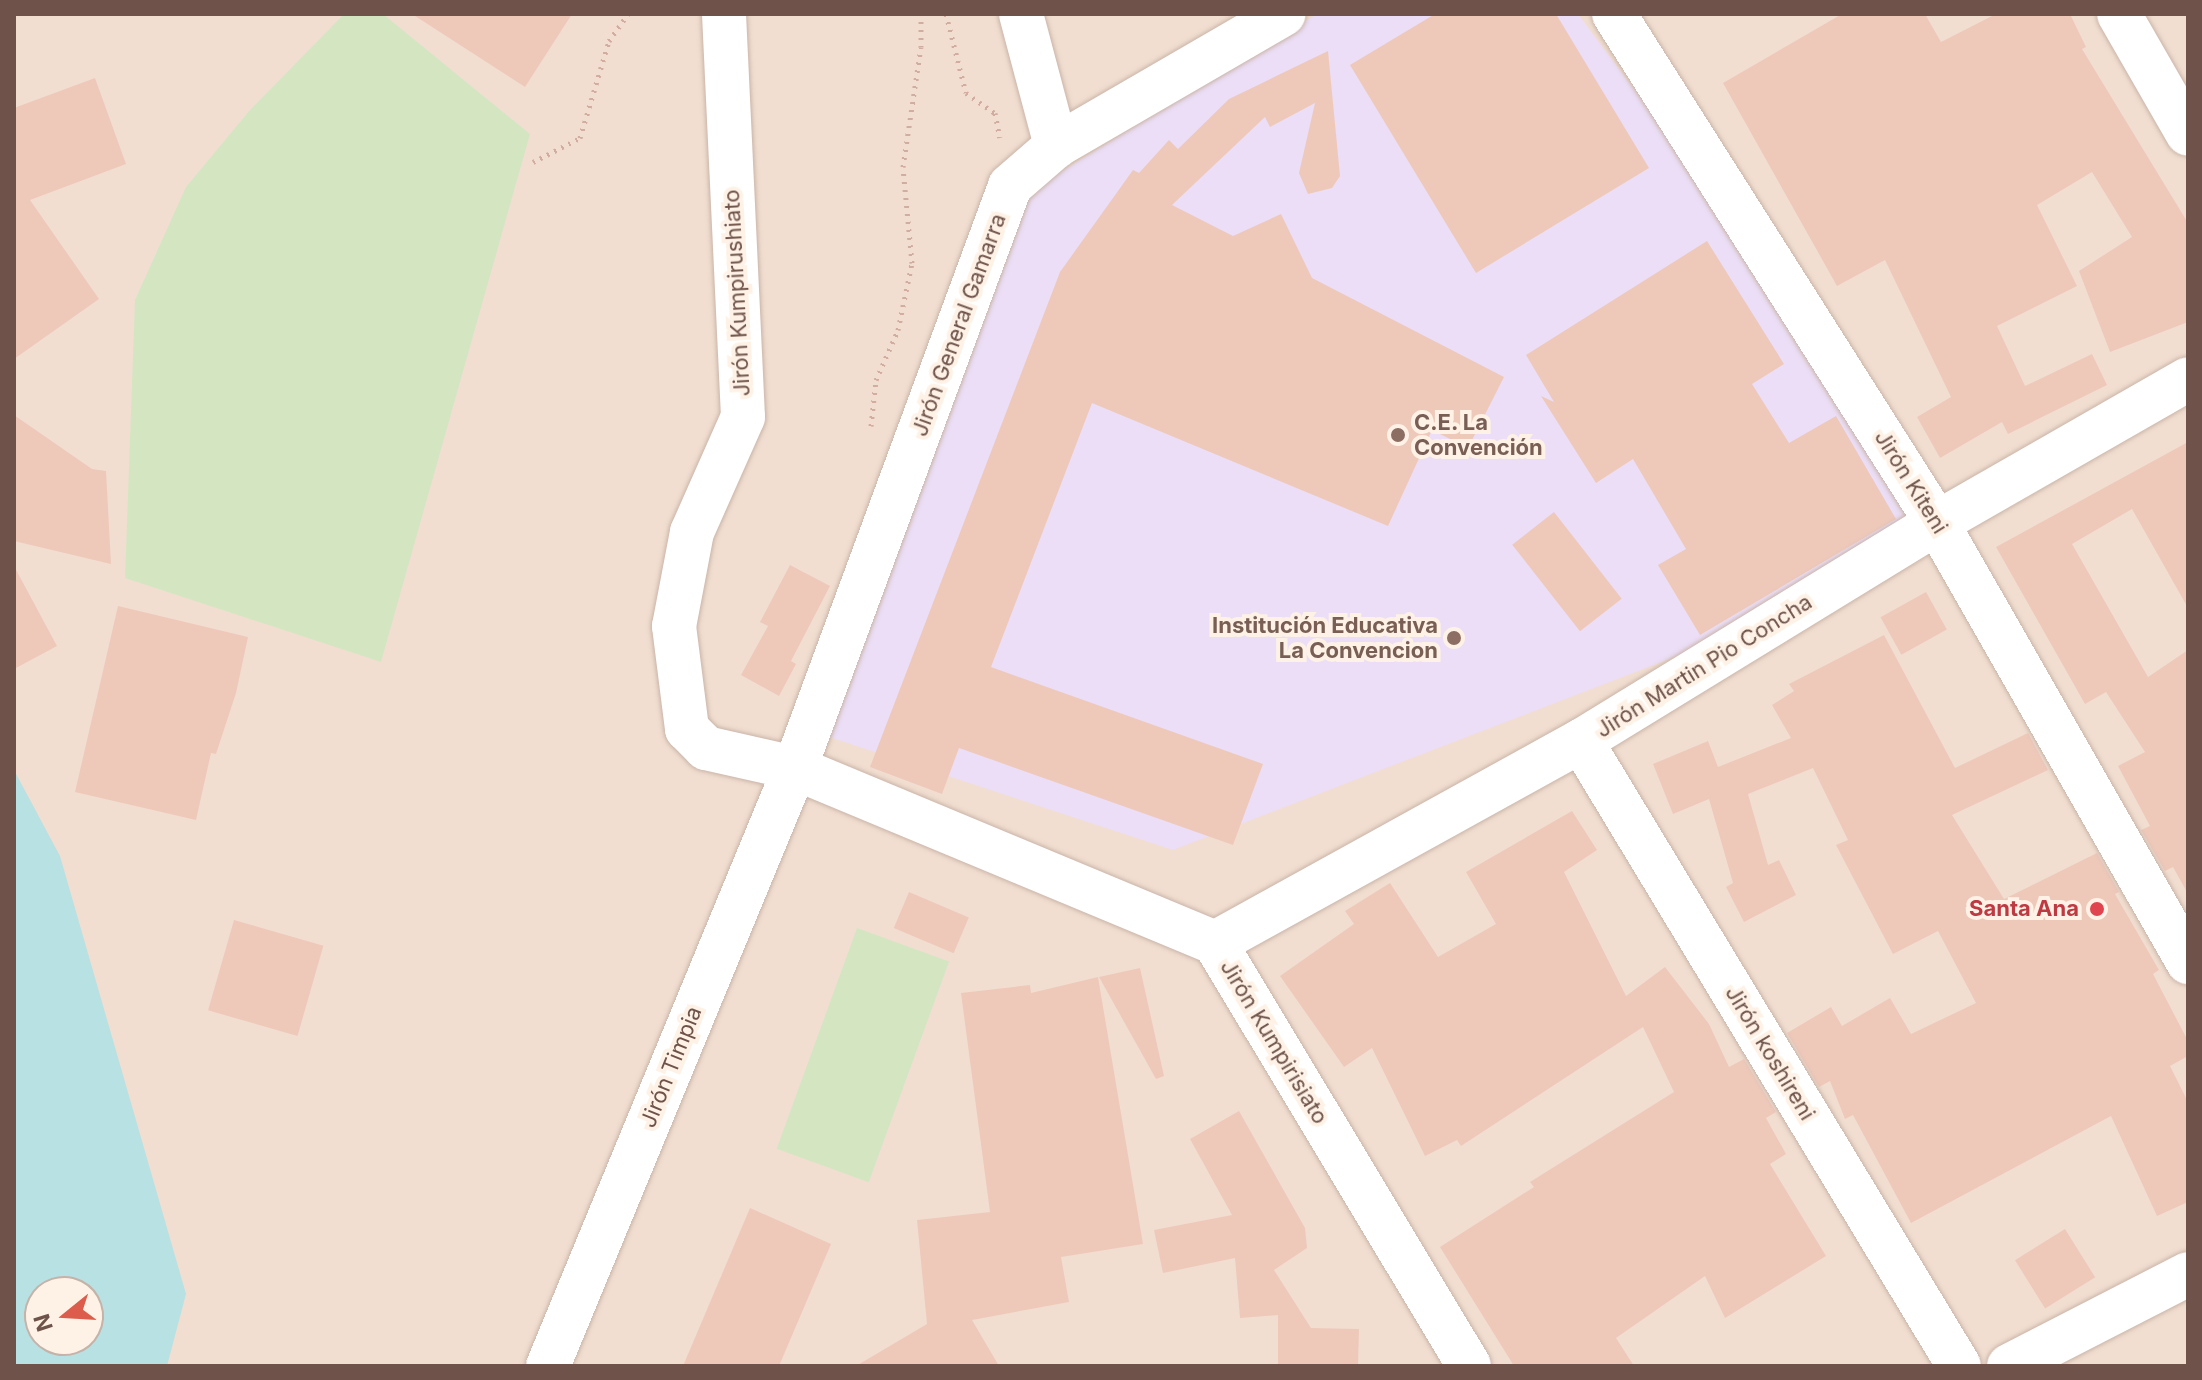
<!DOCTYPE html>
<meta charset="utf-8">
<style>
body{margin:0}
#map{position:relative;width:2202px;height:1380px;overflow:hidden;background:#faeee1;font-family:Inter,sans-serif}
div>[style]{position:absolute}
.residential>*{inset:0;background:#f1ded0}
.education>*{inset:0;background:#ebdef6}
.green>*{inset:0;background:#d4e6c1;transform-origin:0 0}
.water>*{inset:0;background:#b7e1e2}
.building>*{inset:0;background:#eec9ba;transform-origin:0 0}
.path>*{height:5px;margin-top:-2.5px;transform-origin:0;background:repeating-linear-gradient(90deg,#d2ac9e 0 2px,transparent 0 8px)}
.roads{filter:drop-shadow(0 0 2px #cab4a9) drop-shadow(0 0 2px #cab4a9)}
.street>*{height:44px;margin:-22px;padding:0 22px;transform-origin:22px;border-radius:22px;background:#fff}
.dots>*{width:22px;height:22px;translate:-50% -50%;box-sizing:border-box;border:4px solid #fef2e6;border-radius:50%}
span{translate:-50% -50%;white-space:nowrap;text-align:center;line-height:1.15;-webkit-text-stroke:8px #fef2e6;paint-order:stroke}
.street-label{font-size:22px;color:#6f534a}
.education-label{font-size:22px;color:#785e54;font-weight:700}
.left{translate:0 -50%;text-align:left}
.right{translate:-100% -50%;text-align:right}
.health-label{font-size:22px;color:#be3a42;font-weight:700}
.frame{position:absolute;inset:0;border:16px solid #6f534a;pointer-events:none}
.north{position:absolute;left:24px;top:1276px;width:80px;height:80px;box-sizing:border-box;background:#fef2e6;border:2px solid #c5b2a8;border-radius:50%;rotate:252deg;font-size:22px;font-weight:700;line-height:32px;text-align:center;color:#6f534a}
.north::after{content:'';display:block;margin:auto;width:28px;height:36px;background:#dd5d4d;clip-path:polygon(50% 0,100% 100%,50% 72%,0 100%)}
</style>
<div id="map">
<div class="residential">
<div style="clip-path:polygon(evenodd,14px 14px,2188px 14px,2188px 1366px,14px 1366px,14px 14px,40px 1292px,88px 1292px,88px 1340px,40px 1340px,40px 1292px)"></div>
</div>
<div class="education">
<div style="clip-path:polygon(1317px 14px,1578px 14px,1677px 147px,1916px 518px,1690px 651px,1173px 850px,823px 735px,1001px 249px,1034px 188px)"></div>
</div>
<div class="green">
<div style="clip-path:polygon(344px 14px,383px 14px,530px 134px,381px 662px,125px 578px,135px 300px,186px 187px,250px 110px)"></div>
<div style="left:857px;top:928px;width:98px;height:235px;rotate:20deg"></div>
</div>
<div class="water">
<div style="clip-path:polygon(evenodd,14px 770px,60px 856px,186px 1294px,167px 1366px,14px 1366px,14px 770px,40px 1292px,88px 1292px,88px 1340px,40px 1340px,40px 1292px)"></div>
</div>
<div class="building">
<div style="clip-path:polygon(412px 14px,572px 14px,525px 87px)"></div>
<div style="clip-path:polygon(1435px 14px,1556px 14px,1649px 168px,1476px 273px,1350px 65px)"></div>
<div style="clip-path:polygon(1842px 14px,1925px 14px,1941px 42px,1996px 14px,2070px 14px,2086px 47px,2082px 49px,2188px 223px,2188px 322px,2110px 352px,2079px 271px,2132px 237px,2092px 172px,2037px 205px,2077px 286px,1997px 326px,2025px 386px,2092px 354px,2107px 385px,2008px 434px,2002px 422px,1940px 458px,1917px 417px,1951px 397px,1885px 260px,1837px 286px,1723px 83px)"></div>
<div style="clip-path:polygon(1328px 51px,1340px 176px,1332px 188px,1308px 194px,1299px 173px,1315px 103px,1270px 127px,1265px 117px,1172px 205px,1233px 236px,1281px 214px,1312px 278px,1504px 377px,1468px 448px,1432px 430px,1388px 526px,1092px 403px,991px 667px,1263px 764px,1233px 845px,959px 748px,942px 794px,870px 767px,1060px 272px,1133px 170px,1139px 173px,1169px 140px,1178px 149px,1229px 99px)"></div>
<div style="clip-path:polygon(95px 78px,126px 164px,30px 200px,99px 299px,14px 359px,14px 108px)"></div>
<div style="clip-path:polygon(1707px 241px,1784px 364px,1752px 384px,1789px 443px,1836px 416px,1896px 519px,1700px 635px,1658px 565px,1686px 549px,1633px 459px,1596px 483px,1541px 396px,1554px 402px,1526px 355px)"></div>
<div style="clip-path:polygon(14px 415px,92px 469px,106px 471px,111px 564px,14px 541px)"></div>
<div style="clip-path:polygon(2188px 442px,2188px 608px,2132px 509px,2072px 544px,2148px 677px,2188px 650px,2188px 894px,2173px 867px,2165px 871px,2141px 830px,2150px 826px,2118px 766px,2145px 752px,2106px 692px,2085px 704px,1996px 547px)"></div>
<div style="left:1554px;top:512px;width:110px;height:53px;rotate:52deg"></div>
<div style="clip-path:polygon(790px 565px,830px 586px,791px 661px,796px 664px,779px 696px,741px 675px,768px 626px,760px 622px)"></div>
<div style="clip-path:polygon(14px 566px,57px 646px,14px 669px)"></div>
<div style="left:1926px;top:592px;width:43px;height:52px;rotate:61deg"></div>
<div style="clip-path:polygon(118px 606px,248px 637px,236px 693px,216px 754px,211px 753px,196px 820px,75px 792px)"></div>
<div style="clip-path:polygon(1884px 635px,1955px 768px,2028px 733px,2048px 770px,1952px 815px,2004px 899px,2097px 853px,2119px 892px,2115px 894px,2159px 970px,2153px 974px,2188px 1041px,2188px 1056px,2170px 1066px,2188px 1102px,2188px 1202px,2157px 1216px,2111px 1116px,1911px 1223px,1853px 1115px,1845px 1119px,1830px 1081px,1819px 1087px,1787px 1033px,1831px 1007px,1842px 1026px,1890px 998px,1911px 1034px,1976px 1003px,1938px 931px,1893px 954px,1836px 845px,1848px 840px,1813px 768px,1748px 794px,1768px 865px,1779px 860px,1796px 895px,1744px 922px,1726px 887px,1733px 883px,1709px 799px,1673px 814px,1653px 764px,1708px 741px,1718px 767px,1791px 738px,1772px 705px,1794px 691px,1789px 684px)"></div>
<div style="clip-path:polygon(1572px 811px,1597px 850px,1564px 872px,1626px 996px,1665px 967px,1709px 1024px,1729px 1067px,1744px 1059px,1776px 1112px,1766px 1118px,1786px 1154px,1770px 1164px,1826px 1256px,1725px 1318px,1705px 1276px,1616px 1338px,1634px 1366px,1514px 1366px,1440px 1247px,1534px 1187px,1530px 1182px,1674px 1092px,1643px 1027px,1461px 1146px,1457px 1140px,1425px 1156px,1372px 1048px,1344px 1067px,1280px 976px,1354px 924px,1345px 911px,1390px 883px,1438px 957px,1496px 924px,1466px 872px)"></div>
<div style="left:909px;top:892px;width:65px;height:39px;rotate:23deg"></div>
<div style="left:234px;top:920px;width:93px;height:94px;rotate:16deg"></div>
<div style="clip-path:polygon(1140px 968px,1164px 1076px,1156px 1079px,1099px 977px)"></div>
<div style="clip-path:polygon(1098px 977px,1143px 1244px,1061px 1257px,1069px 1302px,972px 1320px,999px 1366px,856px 1366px,927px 1324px,917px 1220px,990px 1212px,961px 993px,1030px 985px,1031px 993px)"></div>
<div style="clip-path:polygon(1239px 1111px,1305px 1228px,1307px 1248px,1274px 1270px,1311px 1328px,1359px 1329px,1358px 1366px,1278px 1366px,1278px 1315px,1240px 1318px,1235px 1258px,1163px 1273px,1154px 1230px,1232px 1215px,1190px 1139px)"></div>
<div style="clip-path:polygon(750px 1208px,831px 1244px,779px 1366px,683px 1366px)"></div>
<div style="left:2065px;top:1229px;width:57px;height:59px;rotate:58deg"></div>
</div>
<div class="path">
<div style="left:946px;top:14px;width:81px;rotate:75.8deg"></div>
<div style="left:966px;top:93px;width:35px;rotate:35deg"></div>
<div style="left:995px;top:113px;width:25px;rotate:79deg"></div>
<div style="left:533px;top:162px;width:53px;rotate:-27.1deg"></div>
<div style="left:580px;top:138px;width:101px;rotate:-73.4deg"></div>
<div style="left:609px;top:41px;width:33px;rotate:-55deg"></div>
<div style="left:871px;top:426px;width:46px;rotate:-83.8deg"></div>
<div style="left:876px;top:380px;width:55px;rotate:-66.3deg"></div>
<div style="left:898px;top:330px;width:68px;rotate:-78.2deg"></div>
<div style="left:912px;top:263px;width:96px;rotate:-95.4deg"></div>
<div style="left:903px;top:167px;width:121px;rotate:-81.5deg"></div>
<div style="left:921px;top:47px;width:33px;rotate:-90deg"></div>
</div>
<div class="roads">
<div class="street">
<div style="left:724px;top:14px;width:403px;rotate:87.3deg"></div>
<div style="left:743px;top:417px;width:126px;rotate:113.9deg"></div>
<div style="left:692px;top:532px;width:96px;rotate:100.8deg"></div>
<div style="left:674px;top:626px;width:104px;rotate:82.8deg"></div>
<div style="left:687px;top:729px;width:27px;rotate:45deg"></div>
<div style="left:706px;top:748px;width:91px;rotate:12.7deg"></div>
<div style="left:795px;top:768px;width:455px;rotate:22.6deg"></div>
<div style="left:1215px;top:943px;width:493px;rotate:59deg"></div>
<div style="left:1021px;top:14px;width:137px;rotate:75.1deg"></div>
<div style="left:1614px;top:14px;width:603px;rotate:57.6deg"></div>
<div style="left:1937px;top:523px;width:506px;rotate:60.24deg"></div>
<div style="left:2119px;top:14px;width:138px;rotate:60.1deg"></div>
<div style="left:1581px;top:741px;width:730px;rotate:58.83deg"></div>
<div style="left:1215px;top:943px;width:418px;rotate:-28.9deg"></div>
<div style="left:1581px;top:741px;width:417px;rotate:-31.5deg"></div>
<div style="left:1937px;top:523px;width:289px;rotate:-29.8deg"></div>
<div style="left:548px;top:1366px;width:647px;rotate:-67.56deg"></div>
<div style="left:795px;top:768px;width:620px;rotate:-69.72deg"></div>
<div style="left:1010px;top:186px;width:61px;rotate:-41deg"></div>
<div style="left:1056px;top:146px;width:263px;rotate:-30.1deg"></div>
<div style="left:2009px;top:1366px;width:201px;rotate:-27.2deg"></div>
</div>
</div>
<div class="dots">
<div style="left:1398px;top:435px;background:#8d6e63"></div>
<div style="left:1454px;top:638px;background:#8d6e63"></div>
<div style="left:2097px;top:909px;background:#e0444e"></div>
</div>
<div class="street-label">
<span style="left:737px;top:293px;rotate:-93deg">Jirón Kumpirushiato</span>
<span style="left:959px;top:325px;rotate:-70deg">Jirón General Gamarra</span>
<span style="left:1911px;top:482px;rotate:58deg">Jirón Kiteni</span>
<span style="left:1704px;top:666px;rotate:-32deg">Jirón Martin Pio Concha</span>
<span style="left:1274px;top:1042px;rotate:59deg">Jirón Kumpirisiato</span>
<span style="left:1770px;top:1053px;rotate:59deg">Jirón koshireni</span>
<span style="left:671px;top:1067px;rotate:-68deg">Jirón Timpia</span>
</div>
<div class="education-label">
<span class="left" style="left:1414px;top:435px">C.E. La<br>Convención</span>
<span class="right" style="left:1438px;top:638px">Institución Educativa<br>La Convencion</span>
</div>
<div class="health-label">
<span class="right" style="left:2079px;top:909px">Santa Ana</span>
</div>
<div class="frame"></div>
<div class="north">N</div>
</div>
